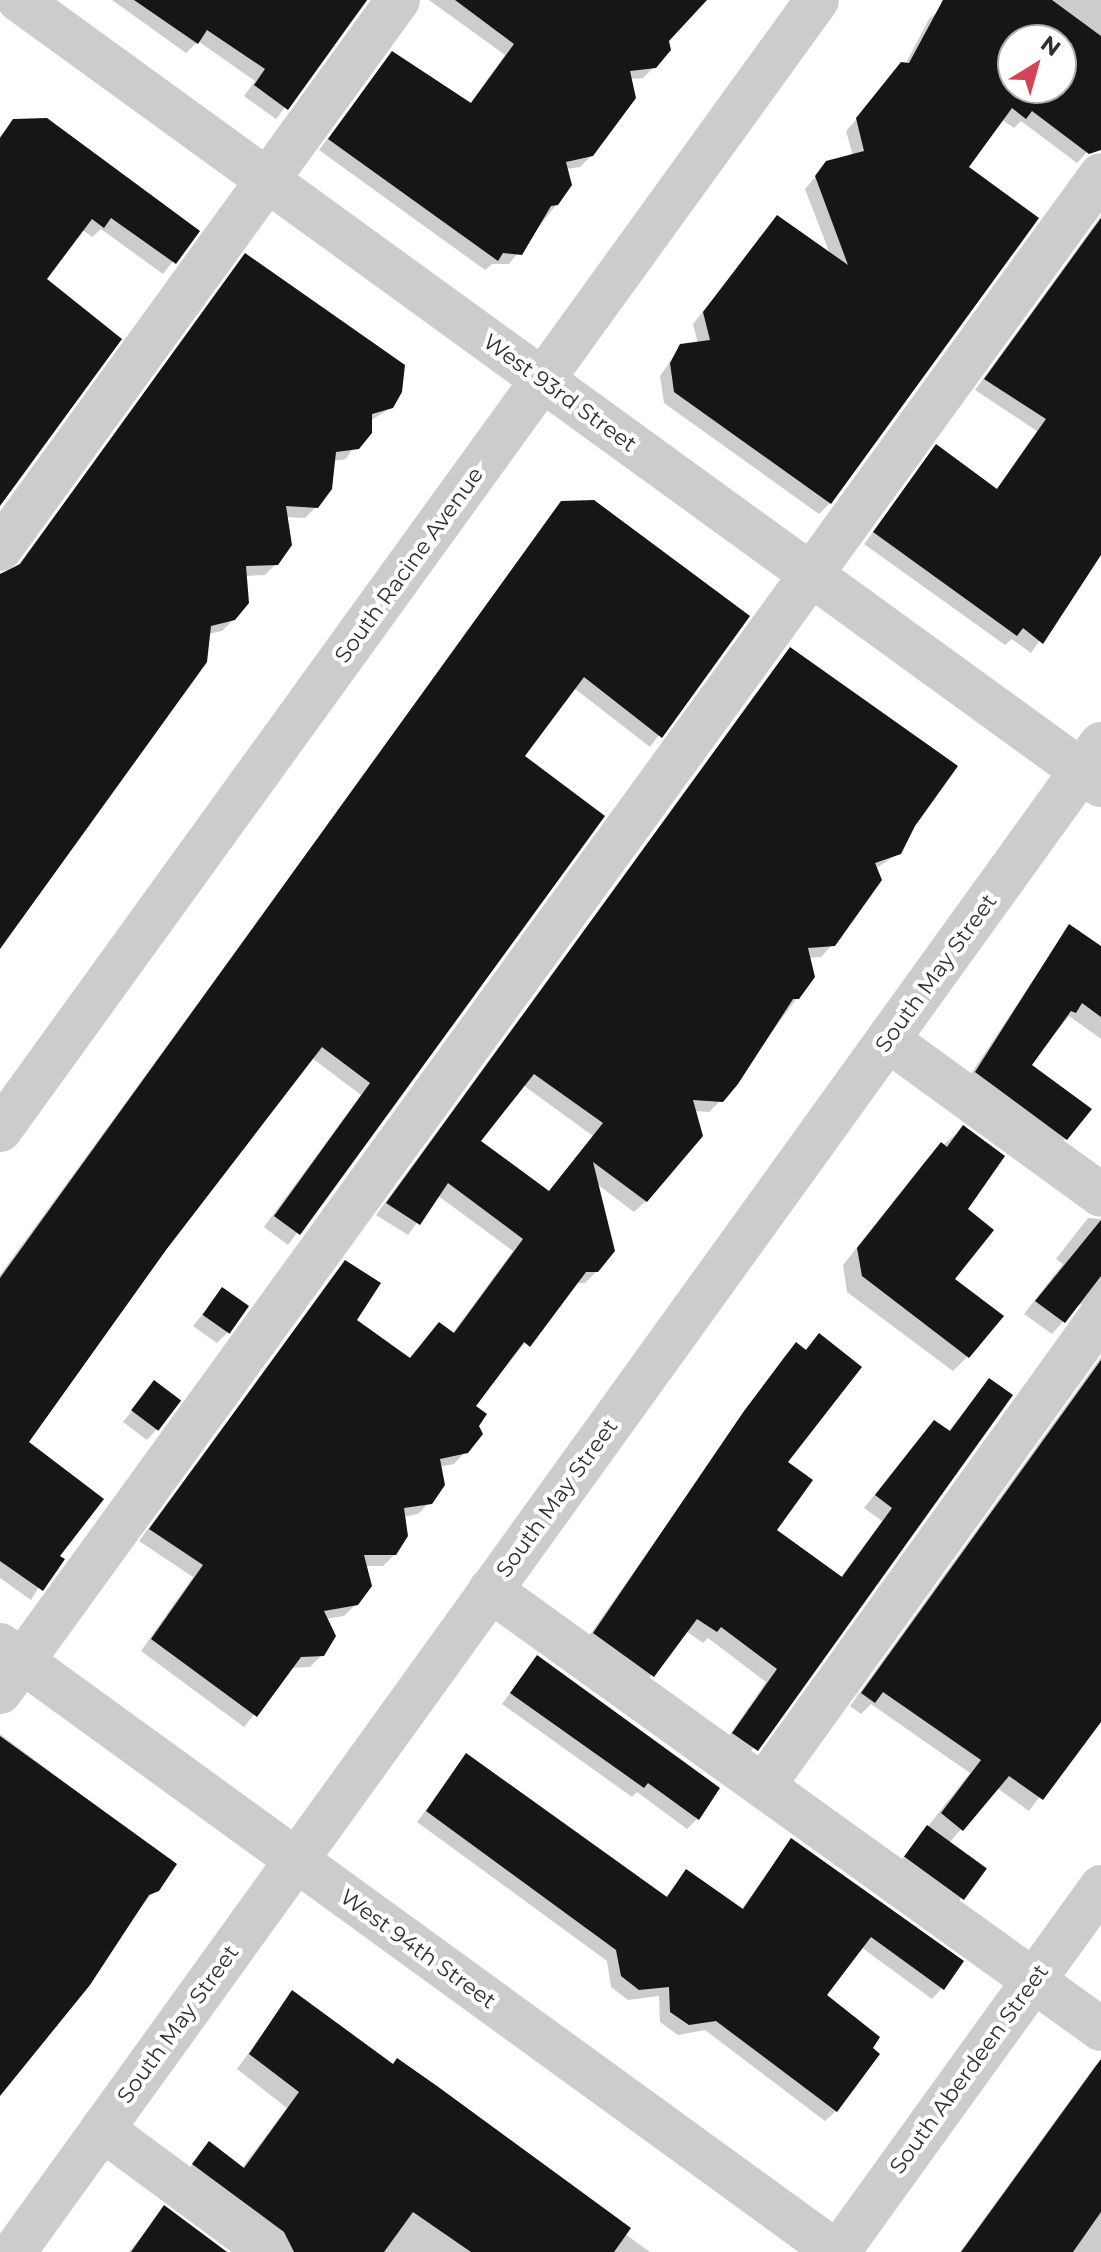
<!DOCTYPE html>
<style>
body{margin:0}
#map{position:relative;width:1101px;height:2252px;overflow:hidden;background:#fff;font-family:Montserrat,sans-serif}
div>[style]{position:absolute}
.shadow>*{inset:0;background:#0003}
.building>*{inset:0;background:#161616;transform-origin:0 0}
.minor>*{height:44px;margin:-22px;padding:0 22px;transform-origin:22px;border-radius:22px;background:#ccc}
span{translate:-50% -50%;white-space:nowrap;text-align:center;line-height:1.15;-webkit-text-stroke:8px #fff;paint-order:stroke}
.street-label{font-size:22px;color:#2f2f2f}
.north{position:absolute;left:997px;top:24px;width:80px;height:80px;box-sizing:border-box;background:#fff;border:2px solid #acacac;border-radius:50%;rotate:37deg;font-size:22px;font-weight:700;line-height:32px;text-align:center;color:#2f2f2f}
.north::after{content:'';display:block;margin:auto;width:28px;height:36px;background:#d14557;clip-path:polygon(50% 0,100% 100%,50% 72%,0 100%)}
</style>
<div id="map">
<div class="shadow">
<div style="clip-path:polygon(112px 0,368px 0,276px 119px,244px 96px,255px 81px,198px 41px,186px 53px)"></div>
<div style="clip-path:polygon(429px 0,704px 0,667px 40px,654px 67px,643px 78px,630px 79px,592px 155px,580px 167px,566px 169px,557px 204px,509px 264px,492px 264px,485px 270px,319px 150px,392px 53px,468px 106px,505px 55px)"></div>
<div style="clip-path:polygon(evenodd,952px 0,1101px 0,1101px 137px,1077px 163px,1021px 121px,1014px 128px,1001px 119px,967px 168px,830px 503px,819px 514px,664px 403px,660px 376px,681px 346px,698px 344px,693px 324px,777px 218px,830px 254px,805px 189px,827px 163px,853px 156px,846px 131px,905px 65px,929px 19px,952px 0,1013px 40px,1061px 40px,1061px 88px,1013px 88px,1013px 40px)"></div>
<div style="clip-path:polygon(14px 121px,197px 231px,163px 274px,101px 229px,92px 237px,81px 229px,44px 280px,0 503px,0 136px)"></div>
<div style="clip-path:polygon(1101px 216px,1101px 553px,1031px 653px,1012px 639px,1005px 645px,864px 544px,937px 447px,996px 490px,1037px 431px,975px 390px)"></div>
<div style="clip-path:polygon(246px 256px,392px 407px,370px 421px,346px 459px,333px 461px,316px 507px,305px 518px,286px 517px,276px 564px,265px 575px,245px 576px,234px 619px,222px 631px,208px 634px,0 944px,0 573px,14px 571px)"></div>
<div style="clip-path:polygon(562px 503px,747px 617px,650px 747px,574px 688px,523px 756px,602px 816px,288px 1245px,264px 1227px,361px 1095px,312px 1058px,164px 1249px,26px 1443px,58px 1556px,31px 1600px,0 1578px,0 1275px)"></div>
<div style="clip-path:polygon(evenodd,790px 649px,913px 824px,899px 853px,875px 869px,833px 944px,821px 957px,808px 958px,797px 998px,721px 1100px,709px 1112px,694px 1111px,646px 1201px,634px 1212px,597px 1184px,597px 1271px,585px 1283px,575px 1283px,473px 1406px,466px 1451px,454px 1464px,439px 1467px,430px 1502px,418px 1514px,403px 1517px,395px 1554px,383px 1566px,365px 1566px,357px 1603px,344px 1616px,325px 1619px,322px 1655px,310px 1667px,291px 1668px,244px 1727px,141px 1651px,193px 1577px,139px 1541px,346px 1263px,355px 1320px,409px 1360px,439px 1324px,452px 1334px,513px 1251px,437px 1195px,408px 1235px,376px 1215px,790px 649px,523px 1085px,593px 1136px,548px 1193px,479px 1141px,523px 1085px)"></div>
<div style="clip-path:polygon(1069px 926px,1101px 949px,1101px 1039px,1069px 1016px,1029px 1066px,1066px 1138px,1053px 1151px,963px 1086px)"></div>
<div style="clip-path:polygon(963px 1128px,965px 1209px,952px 1279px,968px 1356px,953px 1371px,847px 1292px,843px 1265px,926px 1160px)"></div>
<div style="clip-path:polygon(1088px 1218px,1101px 1219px,1101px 1310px,1091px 1303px,1078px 1305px,1052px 1334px,1024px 1314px,1063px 1264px,1056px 1259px)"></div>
<div style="clip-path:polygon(222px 1290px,228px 1332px,217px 1343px,193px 1326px)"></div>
<div style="clip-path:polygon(819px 1335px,785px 1462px,774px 1530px,840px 1578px,882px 1521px,864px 1508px,922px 1435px,934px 1423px,948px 1432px,989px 1380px,744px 1762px,722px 1746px,766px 1682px,708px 1638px,703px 1643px,686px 1631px,641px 1688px,582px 1646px,784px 1357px,796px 1345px,804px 1351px)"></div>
<div style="clip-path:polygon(1101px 1357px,1101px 1714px,1029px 1811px,997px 1788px,949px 1843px,984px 1868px,953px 1909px,895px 1868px,970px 1773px,871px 1704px,861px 1714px,850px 1706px)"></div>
<div style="clip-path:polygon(154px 1383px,157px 1429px,147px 1440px,123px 1422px)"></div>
<div style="clip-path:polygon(537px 1657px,697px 1819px,687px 1829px,637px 1792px,632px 1797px,502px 1704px)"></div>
<div style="clip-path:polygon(0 1734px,174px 1864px,0 2095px)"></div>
<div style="clip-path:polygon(466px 1756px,665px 1898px,686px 1872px,741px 1910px,791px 1840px,942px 1988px,932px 1999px,861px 1947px,825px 1995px,836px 2111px,825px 2121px,705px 2030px,678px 2035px,660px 2022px,659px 1996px,628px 2000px,611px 1987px,607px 1961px,417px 1822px)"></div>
<div style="clip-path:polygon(292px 1993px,625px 2234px,650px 2252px,278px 2252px,180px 2180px,209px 2144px,242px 2168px,287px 2108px,237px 2069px)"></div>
<div style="clip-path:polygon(1101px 2060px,1101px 2252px,960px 2252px,1095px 2066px)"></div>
<div style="clip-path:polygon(164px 2208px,226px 2252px,129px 2252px)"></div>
</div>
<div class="building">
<div style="clip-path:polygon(134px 0,367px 0,288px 110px,254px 85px,265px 69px,207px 30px,198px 44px)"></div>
<div style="clip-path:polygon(455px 0,707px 0,669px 41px,671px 50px,656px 68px,630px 71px,636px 98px,593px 156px,566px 162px,572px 185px,558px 205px,551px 206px,522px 255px,503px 253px,498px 261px,328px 139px,392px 51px,471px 103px,514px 44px)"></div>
<div style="clip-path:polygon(evenodd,943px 0,1052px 0,1101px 36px,1101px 150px,1089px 154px,1032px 111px,1026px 119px,1012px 108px,969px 167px,1039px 218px,831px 504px,674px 392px,670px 363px,680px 344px,710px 340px,703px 312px,777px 215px,848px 265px,815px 176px,826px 161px,864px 151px,856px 118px,901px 62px,909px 63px,943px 0,1013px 40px,1061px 40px,1061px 88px,1013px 88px,1013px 40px)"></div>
<div style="clip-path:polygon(47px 118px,200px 231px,176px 264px,111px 218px,104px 228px,92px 219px,47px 279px,122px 339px,0 506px,0 138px,13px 119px)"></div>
<div style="clip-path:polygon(1101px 218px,1101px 555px,1043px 644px,1023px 628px,1017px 636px,873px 532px,936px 444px,997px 489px,1046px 419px,984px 379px)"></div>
<div style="clip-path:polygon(245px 253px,405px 365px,402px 392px,393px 408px,372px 414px,372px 433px,359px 449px,336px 452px,332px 489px,318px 508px,286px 506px,292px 545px,278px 565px,246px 566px,249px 603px,235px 620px,211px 626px,207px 662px,0 949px,0 574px,20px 564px)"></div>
<div style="clip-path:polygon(594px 500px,750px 616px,662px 738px,584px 677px,525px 756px,605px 816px,300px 1235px,274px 1216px,370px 1083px,322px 1047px,166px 1250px,29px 1442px,104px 1499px,60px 1556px,65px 1559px,43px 1591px,0 1561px,0 1278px,561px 501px)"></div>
<div style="clip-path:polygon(evenodd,790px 647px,958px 766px,915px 826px,901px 854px,875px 863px,882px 880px,835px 946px,808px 948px,815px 977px,799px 999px,793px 999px,738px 1084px,723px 1102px,693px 1100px,703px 1136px,647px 1202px,593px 1162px,615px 1251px,598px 1272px,586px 1272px,530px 1347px,524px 1342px,476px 1406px,487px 1414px,479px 1426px,483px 1434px,468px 1453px,440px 1459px,445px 1485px,432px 1504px,404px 1508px,408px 1536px,396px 1555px,364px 1555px,372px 1586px,358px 1605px,324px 1611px,336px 1636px,324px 1656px,301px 1657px,257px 1717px,151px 1639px,203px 1565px,149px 1529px,345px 1260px,381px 1283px,357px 1320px,410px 1358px,439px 1322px,454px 1333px,523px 1239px,448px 1183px,420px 1225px,386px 1203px,790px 647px,534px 1074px,603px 1123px,549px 1191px,481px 1141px,534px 1074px)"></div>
<div style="clip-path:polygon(1069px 924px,1101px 946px,1101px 1017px,1082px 1003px,1076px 1013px,1071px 1011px,1032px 1065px,1092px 1109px,1067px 1140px,975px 1072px)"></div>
<div style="clip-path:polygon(963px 1125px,1005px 1156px,968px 1209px,994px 1230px,955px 1279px,1004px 1316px,969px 1358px,862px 1276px,857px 1248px,941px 1142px,947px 1147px)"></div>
<div style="clip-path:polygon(1101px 1220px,1101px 1276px,1065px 1323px,1035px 1301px)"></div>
<div style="left:222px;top:1287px;width:33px;height:34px;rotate:35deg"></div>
<div style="clip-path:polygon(819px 1333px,862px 1367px,788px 1462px,813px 1480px,777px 1530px,842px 1577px,892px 1508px,875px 1495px,934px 1420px,950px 1431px,989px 1378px,1013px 1395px,758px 1751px,732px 1733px,777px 1669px,721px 1627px,717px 1632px,697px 1619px,654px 1677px,593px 1633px,744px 1411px,796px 1342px,806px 1350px)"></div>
<div style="clip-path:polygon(1101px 1360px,1101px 1722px,1043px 1800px,1009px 1776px,963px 1831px,941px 1813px,981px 1760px,883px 1692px,875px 1703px,861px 1693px)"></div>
<div style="left:154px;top:1380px;width:34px;height:38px;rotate:37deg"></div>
<div style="clip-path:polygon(537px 1655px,720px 1788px,699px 1820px,648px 1783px,644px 1788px,510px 1693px)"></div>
<div style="clip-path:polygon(0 1736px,177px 1864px,159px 1891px,149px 1895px,90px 1985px,0 2096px)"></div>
<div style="clip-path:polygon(466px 1753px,667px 1897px,686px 1869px,743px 1909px,791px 1838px,964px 1961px,944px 1990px,871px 1937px,827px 1995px,880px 2037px,873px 2048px,880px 2054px,837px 2112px,716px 2021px,689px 2025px,670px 2012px,669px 1987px,639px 1990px,621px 1976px,616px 1950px,426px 1811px)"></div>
<div style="left:927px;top:1825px;width:74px;height:39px;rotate:36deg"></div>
<div style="clip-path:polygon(292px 1990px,393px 2064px,397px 2058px,437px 2086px,631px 2228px,614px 2252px,471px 2252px,413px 2212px,384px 2252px,294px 2252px,284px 2232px,192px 2164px,209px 2141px,244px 2168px,299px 2092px,249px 2054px)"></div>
<div style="clip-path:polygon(1101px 2059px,1101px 2212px,1073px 2252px,961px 2252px)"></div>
<div style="clip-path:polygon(164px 2205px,227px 2252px,131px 2252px)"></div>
</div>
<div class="minor">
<div style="left:19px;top:0;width:1337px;rotate:35.96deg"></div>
<div style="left:0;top:549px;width:678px;rotate:-54.06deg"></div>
<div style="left:888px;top:1040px;width:263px;rotate:36deg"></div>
<div style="left:0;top:1130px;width:1394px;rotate:-54.13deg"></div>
<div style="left:490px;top:1590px;width:752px;rotate:35.7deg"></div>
<div style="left:0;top:1645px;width:1033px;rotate:35.98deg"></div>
<div style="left:0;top:1692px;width:1874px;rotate:-54.03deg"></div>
<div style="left:763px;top:1786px;width:579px;rotate:-54.28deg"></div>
<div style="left:102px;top:2129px;width:207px;rotate:36.4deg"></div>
<div style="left:14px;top:2252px;width:1859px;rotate:-54.22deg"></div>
<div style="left:838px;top:2252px;width:450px;rotate:-54.2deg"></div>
</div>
<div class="street-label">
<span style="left:560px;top:393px;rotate:36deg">West 93rd Street</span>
<span style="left:409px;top:565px;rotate:-54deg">South Racine Avenue</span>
<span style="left:936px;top:973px;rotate:-54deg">South May Street</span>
<span style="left:557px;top:1498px;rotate:-54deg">South May Street</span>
<span style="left:418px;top:1949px;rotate:36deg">West 94th Street</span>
<span style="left:178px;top:2024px;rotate:-54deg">South May Street</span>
<span style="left:969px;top:2069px;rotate:-54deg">South Aberdeen Street</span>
</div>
<div class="north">N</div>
</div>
